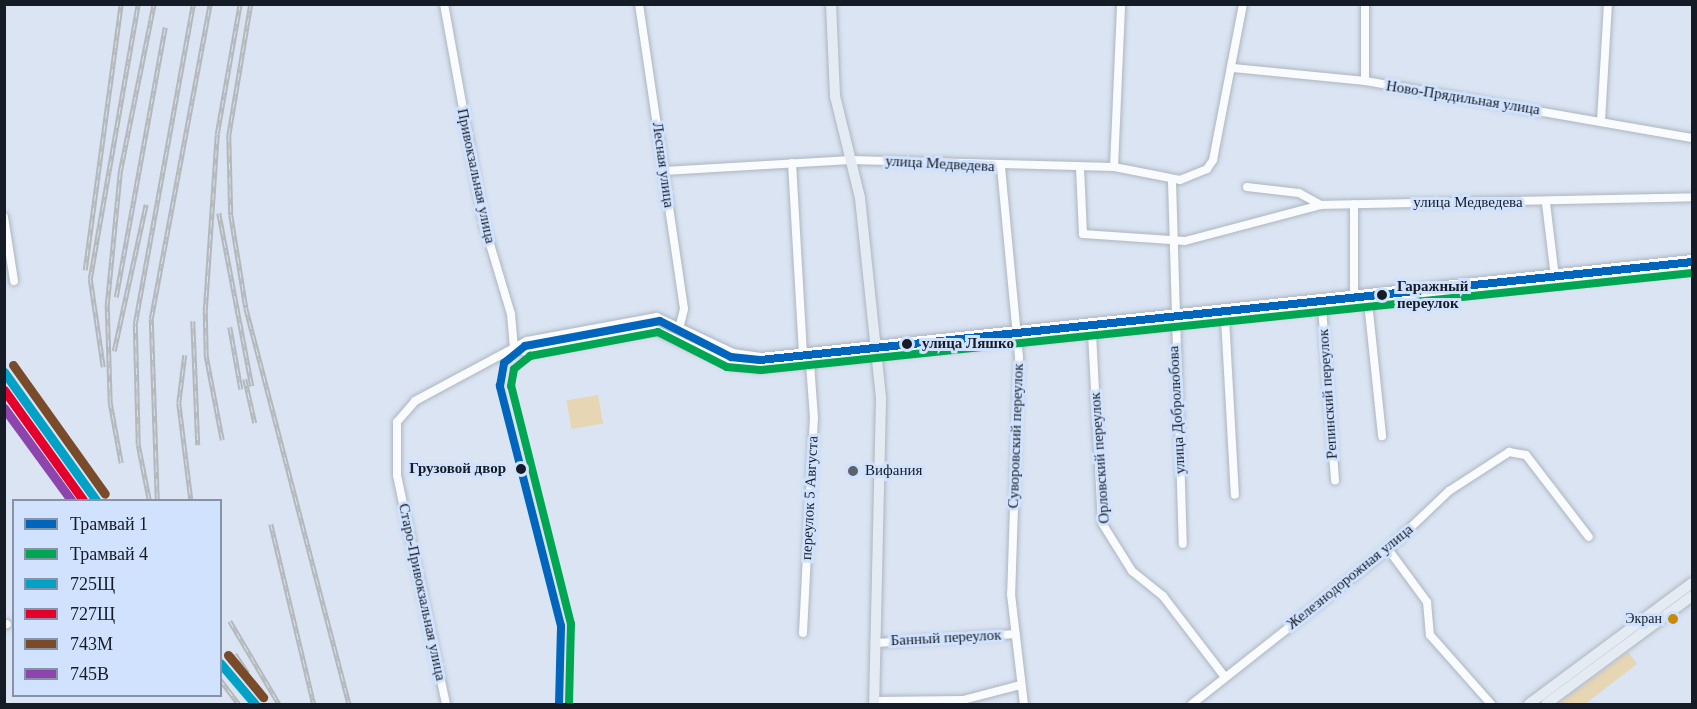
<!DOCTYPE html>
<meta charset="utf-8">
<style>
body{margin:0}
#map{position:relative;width:1697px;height:709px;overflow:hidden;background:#dae4f2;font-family:"Times New Roman",serif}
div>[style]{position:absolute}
.green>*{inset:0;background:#e7d6b4;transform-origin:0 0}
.roads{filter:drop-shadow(0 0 2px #adb5c0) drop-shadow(0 0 2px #adb5c0)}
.minor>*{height:8px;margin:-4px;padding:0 4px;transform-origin:4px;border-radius:4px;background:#f9fbfd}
.major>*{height:10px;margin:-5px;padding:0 5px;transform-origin:5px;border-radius:5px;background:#e5ebf3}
.rail>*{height:4.5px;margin-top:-2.25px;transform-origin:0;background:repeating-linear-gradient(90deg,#d0e2fd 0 7px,#b5b8bb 0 14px);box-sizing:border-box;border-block:2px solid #b5b8bb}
.rail-1>*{height:9px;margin:-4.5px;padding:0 4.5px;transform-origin:4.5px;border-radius:4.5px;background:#01a2c6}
.rail-2>*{height:9px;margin:-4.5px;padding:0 4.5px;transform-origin:4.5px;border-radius:4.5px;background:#e4002b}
.rail-3>*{height:9px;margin:-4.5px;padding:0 4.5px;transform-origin:4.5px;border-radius:4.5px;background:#7a4b2a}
.rail-4>*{height:9px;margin:-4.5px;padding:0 4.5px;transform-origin:4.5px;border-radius:4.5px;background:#8e44ad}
.tram-1>*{height:8px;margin:-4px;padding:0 4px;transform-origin:4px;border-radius:4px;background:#0065bd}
.tram-2>*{height:8px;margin:-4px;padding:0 4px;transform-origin:4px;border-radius:4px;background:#00a651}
.dots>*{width:16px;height:16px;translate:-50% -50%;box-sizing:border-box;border:3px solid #d0e2fd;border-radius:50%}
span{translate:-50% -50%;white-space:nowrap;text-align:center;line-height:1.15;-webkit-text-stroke:6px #d0e2fd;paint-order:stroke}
.bus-label{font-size:14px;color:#161c26}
.right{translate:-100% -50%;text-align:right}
.street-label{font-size:15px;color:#161c26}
.stop-label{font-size:15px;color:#161c26;font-weight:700}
.left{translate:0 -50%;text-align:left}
.poi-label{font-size:15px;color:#161c26}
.frame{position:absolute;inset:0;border:6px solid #161c26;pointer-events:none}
.legend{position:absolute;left:12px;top:499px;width:210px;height:198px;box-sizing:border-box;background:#d0e2fd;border:2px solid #8693a7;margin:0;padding:8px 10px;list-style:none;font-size:18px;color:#161c26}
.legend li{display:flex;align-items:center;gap:12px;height:30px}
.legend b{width:30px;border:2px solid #8693a7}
</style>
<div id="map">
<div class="green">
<div style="left:598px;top:395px;width:29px;height:32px;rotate:80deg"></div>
<div style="clip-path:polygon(1628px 652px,1637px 664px,1585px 704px,1558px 704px)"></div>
</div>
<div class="roads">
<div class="minor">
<div style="left:444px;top:4px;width:224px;rotate:79.7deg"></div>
<div style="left:484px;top:224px;width:94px;rotate:73.3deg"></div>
<div style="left:511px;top:314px;width:33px;rotate:85deg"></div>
<div style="left:639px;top:4px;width:308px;rotate:81.6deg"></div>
<div style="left:684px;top:309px;width:16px;rotate:104deg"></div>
<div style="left:1365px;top:4px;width:77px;rotate:90deg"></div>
<div style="left:1233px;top:68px;width:133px;rotate:5.6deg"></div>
<div style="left:1365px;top:81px;width:332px;rotate:9.9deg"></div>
<div style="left:1601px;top:121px;width:117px;rotate:-86.6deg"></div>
<div style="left:792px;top:163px;width:190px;rotate:86.7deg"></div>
<div style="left:1001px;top:167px;width:191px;rotate:84.6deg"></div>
<div style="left:1019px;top:357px;width:237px;rotate:91.9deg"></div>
<div style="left:1011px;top:594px;width:111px;rotate:83.3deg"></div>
<div style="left:1114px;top:167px;width:163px;rotate:-87.5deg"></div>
<div style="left:1080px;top:168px;width:66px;rotate:87.4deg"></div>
<div style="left:1083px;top:234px;width:102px;rotate:3.9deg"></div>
<div style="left:1185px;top:241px;width:141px;rotate:-14.8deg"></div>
<div style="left:664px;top:171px;width:187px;rotate:-3.4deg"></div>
<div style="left:851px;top:160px;width:263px;rotate:1.5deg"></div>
<div style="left:1114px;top:167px;width:67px;rotate:11.1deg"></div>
<div style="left:1180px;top:180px;width:29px;rotate:-22deg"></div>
<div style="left:1207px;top:169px;width:11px;rotate:-56deg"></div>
<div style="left:1213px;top:160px;width:159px;rotate:-79.1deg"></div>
<div style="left:1172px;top:181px;width:363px;rotate:88.3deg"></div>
<div style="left:1247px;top:187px;width:52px;rotate:6.6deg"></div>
<div style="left:1299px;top:193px;width:25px;rotate:29deg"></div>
<div style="left:1321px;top:205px;width:371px;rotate:-1.2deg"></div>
<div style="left:1546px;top:203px;width:75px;rotate:83.1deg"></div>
<div style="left:4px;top:217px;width:65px;rotate:81.1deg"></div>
<div style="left:1354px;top:296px;width:92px;rotate:-90deg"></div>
<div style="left:1368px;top:302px;width:135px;rotate:84deg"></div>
<div style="left:1322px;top:307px;width:174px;rotate:85.7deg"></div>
<div style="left:1225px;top:318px;width:177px;rotate:86.8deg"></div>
<div style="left:1092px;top:333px;width:190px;rotate:87deg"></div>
<div style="left:1102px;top:523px;width:57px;rotate:58deg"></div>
<div style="left:1132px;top:571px;width:40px;rotate:39deg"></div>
<div style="left:1163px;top:596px;width:102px;rotate:52.6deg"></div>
<div style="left:514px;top:347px;width:15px;rotate:23deg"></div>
<div style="left:528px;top:353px;width:130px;rotate:-10.2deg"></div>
<div style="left:656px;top:330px;width:83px;rotate:25deg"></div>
<div style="left:731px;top:365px;width:29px;rotate:6deg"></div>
<div style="left:760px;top:368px;width:937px;rotate:-6.06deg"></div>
<div style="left:1388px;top:549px;width:66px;rotate:53.7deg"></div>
<div style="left:1427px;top:602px;width:33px;rotate:85deg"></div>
<div style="left:1430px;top:635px;width:92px;rotate:48.5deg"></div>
<div style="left:4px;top:625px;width:3px;rotate:-18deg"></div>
<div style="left:803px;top:633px;width:215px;rotate:-87.1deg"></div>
<div style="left:814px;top:418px;width:55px;rotate:-94.2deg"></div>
<div style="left:876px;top:643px;width:140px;rotate:-3.7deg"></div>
<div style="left:874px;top:701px;width:89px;rotate:-0.6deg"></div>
<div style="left:963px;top:700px;width:60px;rotate:-14.5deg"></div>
<div style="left:446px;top:704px;width:234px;rotate:-102.1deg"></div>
<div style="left:397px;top:475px;width:53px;rotate:-90deg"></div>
<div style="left:397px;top:422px;width:28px;rotate:-49deg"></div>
<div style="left:415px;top:401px;width:127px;rotate:-28.2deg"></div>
<div style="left:527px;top:341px;width:132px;rotate:-10.5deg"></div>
<div style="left:657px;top:317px;width:84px;rotate:25.3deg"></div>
<div style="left:733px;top:353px;width:28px;rotate:8deg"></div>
<div style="left:761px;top:357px;width:936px;rotate:-6.01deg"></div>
<div style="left:1192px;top:704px;width:250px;rotate:-38.3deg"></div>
<div style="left:1388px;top:549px;width:84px;rotate:-43.6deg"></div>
<div style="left:1449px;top:491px;width:72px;rotate:-33deg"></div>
<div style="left:1509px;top:452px;width:17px;rotate:10deg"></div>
<div style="left:1526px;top:455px;width:103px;rotate:52.5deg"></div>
</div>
<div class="major">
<div style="left:831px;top:4px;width:92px;rotate:87.5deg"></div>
<div style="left:835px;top:96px;width:105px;rotate:76.2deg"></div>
<div style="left:860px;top:198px;width:202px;rotate:84deg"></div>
<div style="left:881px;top:399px;width:305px;rotate:91.3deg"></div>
<div style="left:1529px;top:704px;width:203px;rotate:-36.6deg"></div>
<div style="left:1546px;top:704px;width:182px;rotate:-36.5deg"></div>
</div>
</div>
<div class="rail">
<div style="left:251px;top:4px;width:133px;rotate:99.5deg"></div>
<div style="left:229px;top:135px;width:80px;rotate:88.6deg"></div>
<div style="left:231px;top:215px;width:94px;rotate:80.8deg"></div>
<div style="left:246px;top:308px;width:409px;rotate:75.4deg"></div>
<div style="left:219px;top:213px;width:176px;rotate:79.2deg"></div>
<div style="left:85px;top:270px;width:268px;rotate:-82.3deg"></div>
<div style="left:116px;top:297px;width:274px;rotate:-79.7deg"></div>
<div style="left:193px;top:321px;width:124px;rotate:87.7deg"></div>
<div style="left:230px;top:327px;width:63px;rotate:79.9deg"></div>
<div style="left:114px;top:351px;width:150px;rotate:-77.7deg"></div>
<div style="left:185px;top:355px;width:48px;rotate:97.1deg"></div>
<div style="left:179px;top:403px;width:98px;rotate:82.9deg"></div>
<div style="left:103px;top:367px;width:89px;rotate:-98.4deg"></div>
<div style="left:90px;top:279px;width:279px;rotate:-80.1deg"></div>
<div style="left:245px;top:379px;width:45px;rotate:77.2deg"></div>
<div style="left:4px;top:391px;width:121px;rotate:54.1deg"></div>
<div style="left:222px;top:440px;width:86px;rotate:-100.8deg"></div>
<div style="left:206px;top:356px;width:45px;rotate:-91.3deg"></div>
<div style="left:205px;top:311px;width:177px;rotate:-86.1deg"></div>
<div style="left:217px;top:134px;width:132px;rotate:-80deg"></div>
<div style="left:121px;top:463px;width:61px;rotate:-100.4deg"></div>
<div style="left:110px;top:403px;width:98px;rotate:-91.8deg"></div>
<div style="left:107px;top:305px;width:134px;rotate:-84.4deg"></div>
<div style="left:120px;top:172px;width:171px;rotate:-78.6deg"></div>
<div style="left:149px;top:500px;width:56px;rotate:-101.3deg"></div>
<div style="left:138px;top:445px;width:121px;rotate:-91.4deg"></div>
<div style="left:135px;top:324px;width:325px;rotate:-79.7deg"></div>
<div style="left:157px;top:500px;width:181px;rotate:-91.9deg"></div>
<div style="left:151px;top:319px;width:320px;rotate:-79.4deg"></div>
<div style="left:271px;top:524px;width:185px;rotate:76.6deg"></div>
<div style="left:230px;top:621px;width:96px;rotate:59.4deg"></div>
<div style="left:235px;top:654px;width:23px;rotate:56deg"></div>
<div style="left:220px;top:679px;width:31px;rotate:53deg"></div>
</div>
<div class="rail-1">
<div style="left:4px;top:372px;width:158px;rotate:54.3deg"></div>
<div style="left:220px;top:663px;width:54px;rotate:49.5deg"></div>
</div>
<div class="rail-2">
<div style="left:4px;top:390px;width:135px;rotate:54.3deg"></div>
</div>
<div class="rail-3">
<div style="left:13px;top:365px;width:158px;rotate:54.5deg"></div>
<div style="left:228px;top:655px;width:55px;rotate:50.2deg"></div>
</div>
<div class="rail-4">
<div style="left:4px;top:408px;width:114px;rotate:53.9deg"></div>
</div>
<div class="tram-1">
<div style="left:559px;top:704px;width:78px;rotate:-88.5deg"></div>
<div style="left:561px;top:626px;width:248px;rotate:-104.3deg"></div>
<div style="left:500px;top:386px;width:23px;rotate:-80deg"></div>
<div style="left:504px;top:363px;width:27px;rotate:-39deg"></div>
<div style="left:525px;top:346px;width:137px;rotate:-10.5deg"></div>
<div style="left:660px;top:321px;width:80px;rotate:26.9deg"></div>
<div style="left:731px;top:357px;width:29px;rotate:6deg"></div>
<div style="left:760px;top:360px;width:937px;rotate:-6deg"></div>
</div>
<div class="tram-2">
<div style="left:569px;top:704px;width:80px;rotate:-88.6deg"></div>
<div style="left:571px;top:624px;width:245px;rotate:-104.1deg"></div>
<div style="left:511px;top:386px;width:17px;rotate:-80deg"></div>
<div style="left:514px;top:369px;width:21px;rotate:-39deg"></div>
<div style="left:530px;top:356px;width:130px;rotate:-10.6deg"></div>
<div style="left:658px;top:332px;width:77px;rotate:26.9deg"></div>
<div style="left:727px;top:367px;width:34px;rotate:5deg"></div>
<div style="left:761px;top:370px;width:936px;rotate:-5.95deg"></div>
</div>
<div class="dots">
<div style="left:1382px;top:295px;background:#161c26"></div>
<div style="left:907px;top:344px;background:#161c26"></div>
<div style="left:521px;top:469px;background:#161c26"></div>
<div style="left:853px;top:471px;background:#5b626d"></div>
<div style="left:1673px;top:619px;background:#ca8a08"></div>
</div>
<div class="bus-label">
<span class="right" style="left:1662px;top:619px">Экран</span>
</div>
<div class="street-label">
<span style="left:1463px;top:98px;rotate:9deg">Ново-Прядильная улица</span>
<span style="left:940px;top:164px;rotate:3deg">улица Медведева</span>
<span style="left:663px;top:165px;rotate:82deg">Лесная улица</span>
<span style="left:476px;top:176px;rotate:78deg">Привокзальная улица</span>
<span style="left:1468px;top:203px">улица Медведева</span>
<span style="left:1328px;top:394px;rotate:-94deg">Репинский переулок</span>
<span style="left:1177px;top:410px;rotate:-93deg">улица Добролюбова</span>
<span style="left:1016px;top:436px;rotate:-88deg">Суворовский переулок</span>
<span style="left:1100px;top:458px;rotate:-94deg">Орловский переулок</span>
<span style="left:810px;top:498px;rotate:-87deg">переулок 5 Августа</span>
<span style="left:1350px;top:577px;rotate:-39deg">Железнодорожная улица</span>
<span style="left:422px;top:592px;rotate:78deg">Старо-Привокзальная улица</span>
<span style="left:946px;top:638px;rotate:-3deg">Банный переулок</span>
</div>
<div class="stop-label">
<span class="left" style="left:1397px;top:295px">Гаражный<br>переулок</span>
<span class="left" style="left:922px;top:344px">улица Ляшко</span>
<span class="right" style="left:506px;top:469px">Грузовой двор</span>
</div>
<div class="poi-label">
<span class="left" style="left:865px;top:471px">Вифания</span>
</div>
<div class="frame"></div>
<ul class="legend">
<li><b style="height:8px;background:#0065bd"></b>Трамвай 1</li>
<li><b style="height:8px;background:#00a651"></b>Трамвай 4</li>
<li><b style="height:8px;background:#01a2c6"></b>725Щ</li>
<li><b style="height:8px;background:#e4002b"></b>727Щ</li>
<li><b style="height:8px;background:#7a4b2a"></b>743М</li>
<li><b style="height:8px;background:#8e44ad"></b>745В</li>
</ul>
</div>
